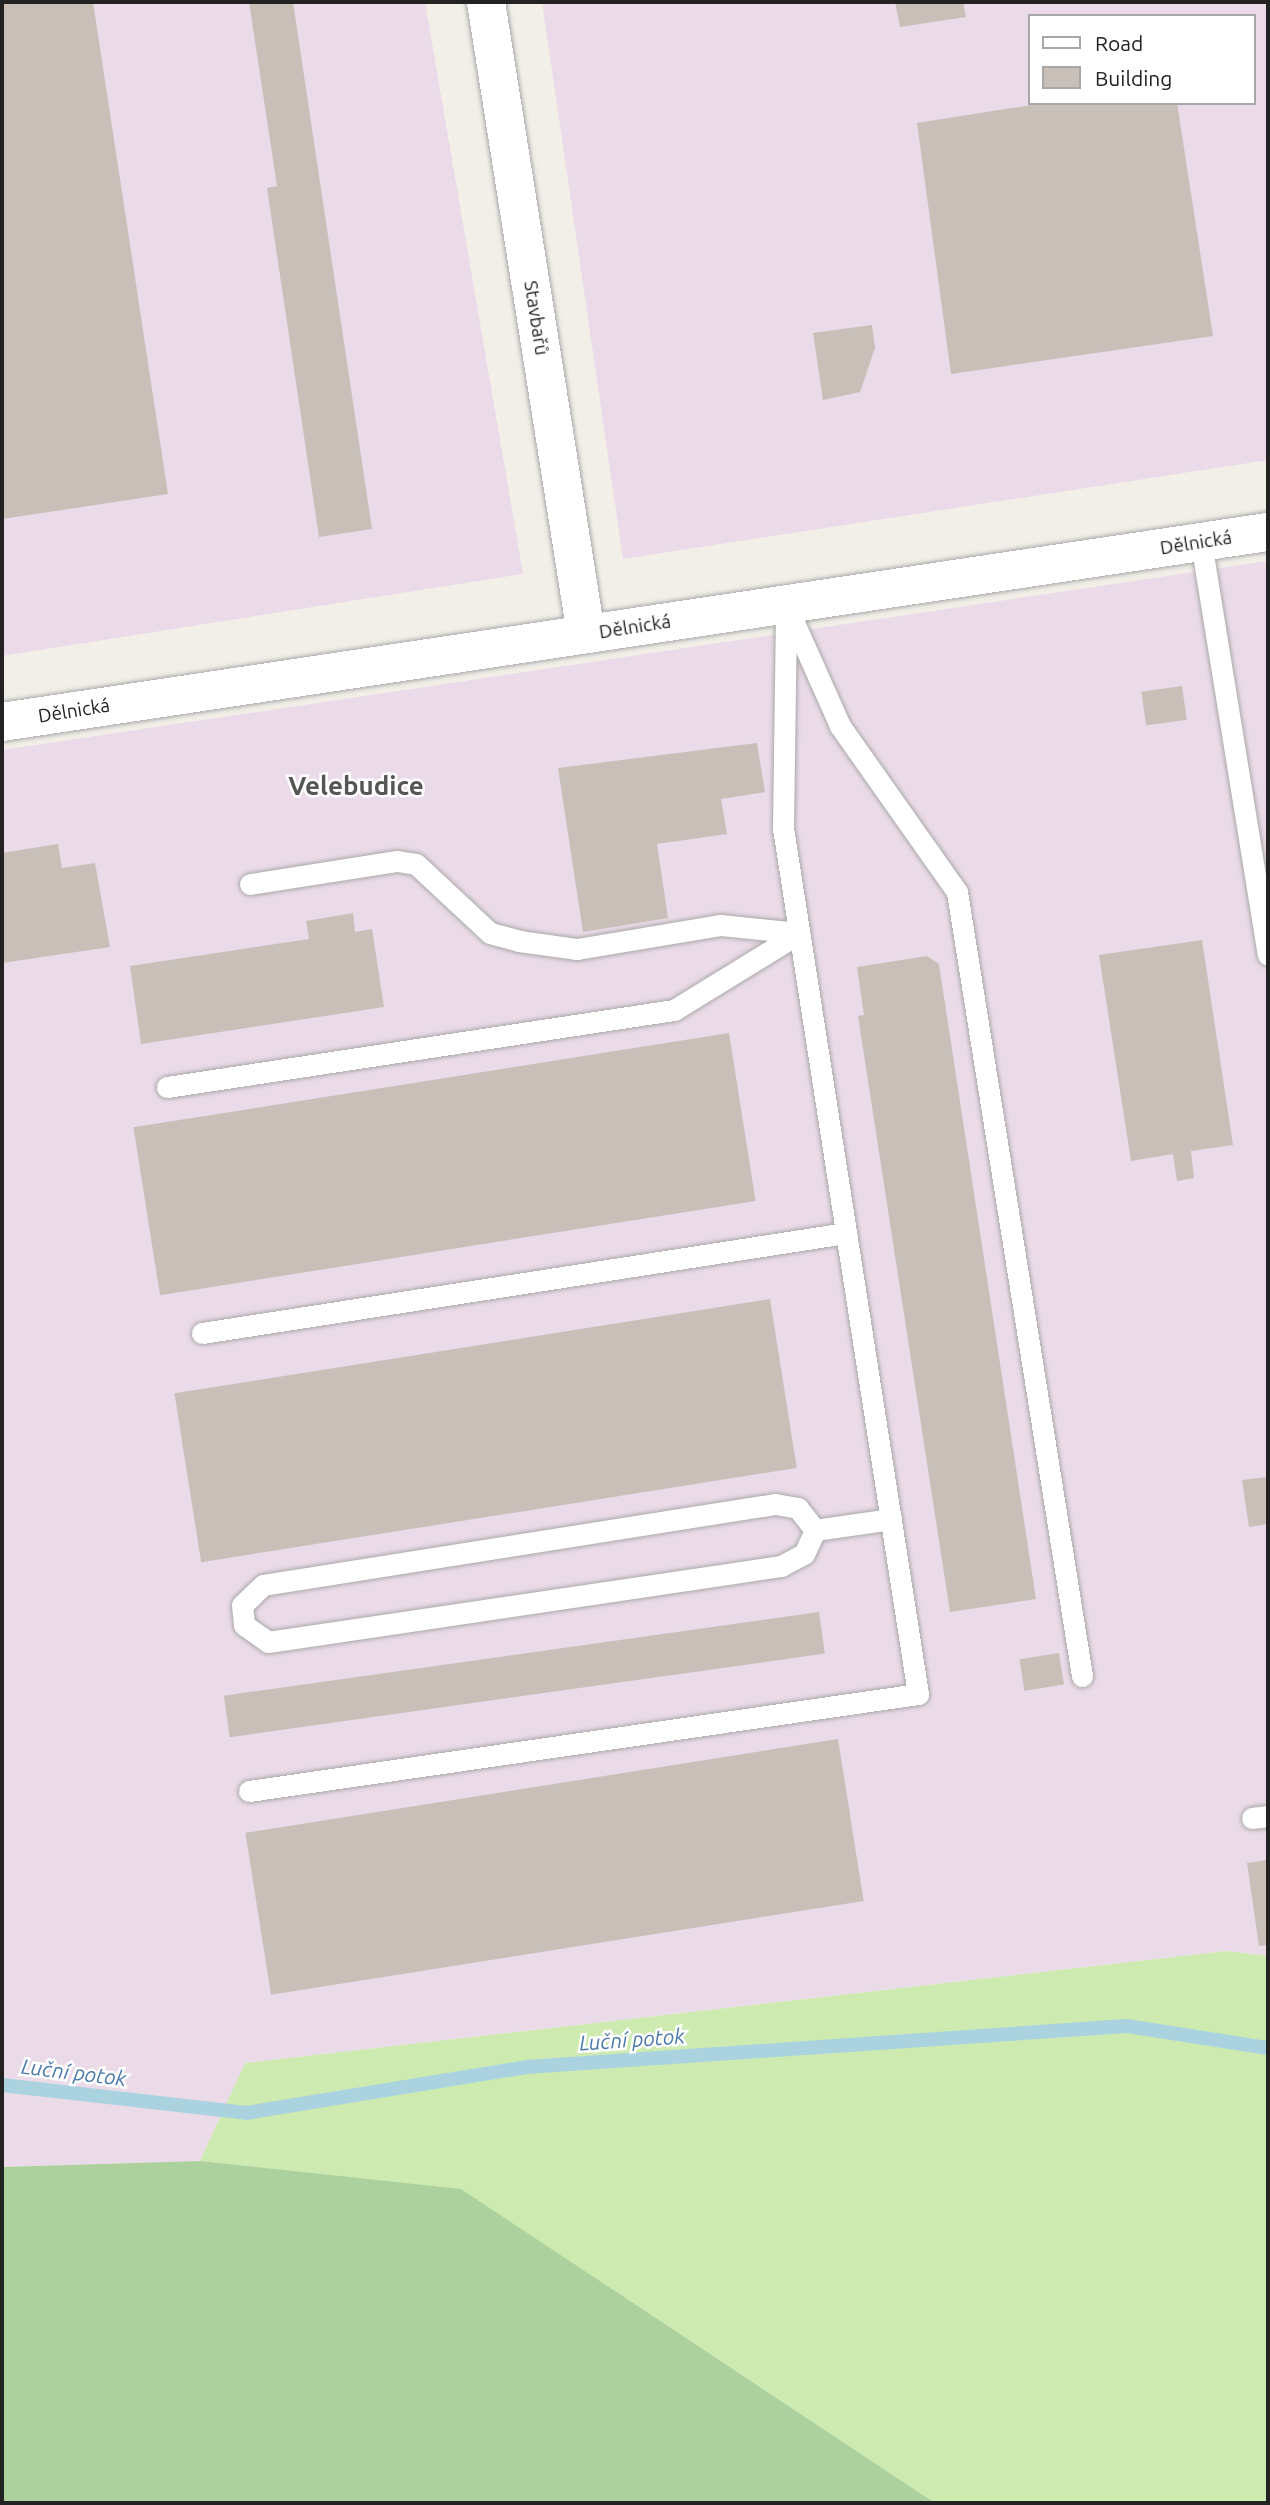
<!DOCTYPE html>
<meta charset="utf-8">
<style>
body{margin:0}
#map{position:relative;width:1270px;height:2505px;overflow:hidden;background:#f2efe9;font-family:Ubuntu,sans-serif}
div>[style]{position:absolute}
.industrial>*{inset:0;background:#ebdbe8}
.grass>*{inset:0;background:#cdebb0}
.forest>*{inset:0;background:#add19e}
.stream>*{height:14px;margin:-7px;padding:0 7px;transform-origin:7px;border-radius:7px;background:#aad3df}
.building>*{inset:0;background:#c7bfb8;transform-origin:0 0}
.roads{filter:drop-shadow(0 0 2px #a9a9a9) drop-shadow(0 0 2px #a9a9a9)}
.lane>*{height:21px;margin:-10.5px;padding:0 10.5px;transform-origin:10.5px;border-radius:10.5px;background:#fff}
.street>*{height:38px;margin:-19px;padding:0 19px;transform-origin:19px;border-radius:19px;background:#fff}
span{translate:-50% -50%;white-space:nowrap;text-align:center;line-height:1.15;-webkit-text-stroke:5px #fff;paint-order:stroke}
.street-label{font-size:19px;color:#222}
.water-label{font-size:21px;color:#4a7aab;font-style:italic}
.district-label{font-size:26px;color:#555;font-weight:700}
.frame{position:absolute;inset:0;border:4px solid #222;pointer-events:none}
.legend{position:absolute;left:1028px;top:14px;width:228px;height:91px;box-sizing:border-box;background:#fff;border:2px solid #a7a7a7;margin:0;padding:9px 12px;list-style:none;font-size:21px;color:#222}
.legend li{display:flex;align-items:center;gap:14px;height:35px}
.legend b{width:35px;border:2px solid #a7a7a7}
</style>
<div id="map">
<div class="industrial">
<div style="clip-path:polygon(2px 2px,425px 2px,523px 574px,2px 656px)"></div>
<div style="clip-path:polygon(evenodd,542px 2px,1268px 2px,1268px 460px,623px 559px,542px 2px,1030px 16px,1254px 16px,1254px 103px,1030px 103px,1030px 16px)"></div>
<div style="clip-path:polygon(1268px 561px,1268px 1956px,1226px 1951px,246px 2063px,200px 2161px,2px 2167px,2px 750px)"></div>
</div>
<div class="grass">
<div style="clip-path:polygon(1226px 1951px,1268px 1956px,1268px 2503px,935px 2503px,461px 2190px,200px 2161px,245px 2063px)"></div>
</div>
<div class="forest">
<div style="clip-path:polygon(200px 2161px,461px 2189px,935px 2503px,2px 2503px,2px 2167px)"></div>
</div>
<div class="stream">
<div style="left:2px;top:2085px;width:246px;rotate:6.5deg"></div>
<div style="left:246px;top:2113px;width:284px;rotate:-9.3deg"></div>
<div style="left:526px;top:2067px;width:602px;rotate:-3.9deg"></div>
<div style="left:1127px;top:2026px;width:143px;rotate:8.9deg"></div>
</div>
<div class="building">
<div style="clip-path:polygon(2px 2px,93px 2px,168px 494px,2px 519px)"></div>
<div style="clip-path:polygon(249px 2px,293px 2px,372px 529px,319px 537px,267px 188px,277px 186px)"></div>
<div style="clip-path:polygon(895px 2px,963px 2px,966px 17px,900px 27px)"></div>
<div style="clip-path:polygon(1044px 103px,1177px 103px,1213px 336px,951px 374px,917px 123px)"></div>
<div style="clip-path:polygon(872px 325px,875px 348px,860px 392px,823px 400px,813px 333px)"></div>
<div style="left:1182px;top:686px;width:34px;height:41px;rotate:82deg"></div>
<div style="clip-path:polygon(757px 743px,765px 792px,721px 799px,727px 834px,657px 844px,668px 918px,583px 932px,558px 768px)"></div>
<div style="clip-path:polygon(58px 844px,62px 868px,95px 863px,110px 947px,2px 963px,2px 853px)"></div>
<div style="clip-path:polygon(353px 913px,355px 932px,372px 929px,384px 1007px,141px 1044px,130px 966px,309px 939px,306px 921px)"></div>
<div style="clip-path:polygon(1202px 940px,1233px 1145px,1191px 1151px,1194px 1178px,1177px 1181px,1173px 1154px,1131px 1161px,1099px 955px)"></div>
<div style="clip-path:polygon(927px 956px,939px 964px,1036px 1599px,950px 1612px,858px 1016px,864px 1015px,857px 967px)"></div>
<div style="left:729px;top:1033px;width:170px;height:603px;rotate:81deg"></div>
<div style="left:770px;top:1299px;width:171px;height:603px;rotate:81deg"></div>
<div style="clip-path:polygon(1268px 1477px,1268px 1524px,1249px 1527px,1242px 1480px)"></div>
<div style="left:819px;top:1612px;width:42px;height:601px;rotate:82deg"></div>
<div style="left:1059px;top:1653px;width:32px;height:40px;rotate:81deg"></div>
<div style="left:838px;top:1739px;width:164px;height:600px;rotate:81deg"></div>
<div style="clip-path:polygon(1268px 1860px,1268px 1945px,1259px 1946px,1247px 1863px)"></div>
</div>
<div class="roads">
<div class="lane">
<div style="left:1201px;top:542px;width:418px;rotate:80.8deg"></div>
<div style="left:788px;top:609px;width:128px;rotate:66deg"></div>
<div style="left:840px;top:726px;width:203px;rotate:54.8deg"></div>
<div style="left:957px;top:892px;width:794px;rotate:80.94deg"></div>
<div style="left:250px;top:884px;width:149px;rotate:-8.9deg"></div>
<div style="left:397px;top:861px;width:19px;rotate:9deg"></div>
<div style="left:416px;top:864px;width:101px;rotate:43deg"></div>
<div style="left:490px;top:933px;width:30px;rotate:15deg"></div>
<div style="left:519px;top:941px;width:59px;rotate:7.9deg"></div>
<div style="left:577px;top:949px;width:146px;rotate:-9.5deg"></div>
<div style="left:721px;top:925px;width:78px;rotate:5.9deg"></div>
<div style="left:167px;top:1087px;width:513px;rotate:-8.64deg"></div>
<div style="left:674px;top:1010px;width:147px;rotate:-31.6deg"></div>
<div style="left:202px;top:1333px;width:652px;rotate:-8.83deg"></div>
<div style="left:815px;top:1530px;width:28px;rotate:-128deg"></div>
<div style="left:798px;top:1508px;width:23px;rotate:-170deg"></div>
<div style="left:775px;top:1504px;width:518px;rotate:171.01deg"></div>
<div style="left:263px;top:1585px;width:29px;rotate:136deg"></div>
<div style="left:242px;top:1605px;width:20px;rotate:84deg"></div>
<div style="left:244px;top:1625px;width:29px;rotate:35deg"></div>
<div style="left:268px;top:1642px;width:519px;rotate:-8.43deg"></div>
<div style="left:781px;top:1566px;width:26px;rotate:-28deg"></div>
<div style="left:804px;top:1554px;width:26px;rotate:-65deg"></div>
<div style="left:815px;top:1530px;width:77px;rotate:-8.2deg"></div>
<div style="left:249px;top:1791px;width:676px;rotate:-8.25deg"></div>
<div style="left:918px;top:1694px;width:876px;rotate:-98.86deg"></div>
<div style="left:783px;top:828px;width:224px;rotate:-89.2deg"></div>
<div style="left:1252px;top:1818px;width:16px;rotate:-7deg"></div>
</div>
<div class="street">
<div style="left:486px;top:2px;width:640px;rotate:81.01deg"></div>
<div style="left:2px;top:722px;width:1280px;rotate:-8.54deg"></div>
</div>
</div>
<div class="street-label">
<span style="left:536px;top:318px;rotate:81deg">Stavbařů</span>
<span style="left:1196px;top:543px;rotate:-9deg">Dělnická</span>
<span style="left:635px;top:627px;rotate:-9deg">Dělnická</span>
<span style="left:74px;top:711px;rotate:-9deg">Dělnická</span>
</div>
<div class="water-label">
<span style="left:632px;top:2039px;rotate:-4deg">Luční potok</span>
<span style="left:74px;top:2072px;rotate:7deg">Luční potok</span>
</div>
<div class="district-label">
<span style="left:356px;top:786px">Velebudice</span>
</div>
<div class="frame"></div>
<ul class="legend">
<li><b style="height:9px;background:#fff"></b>Road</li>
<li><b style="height:19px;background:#c7bfb8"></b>Building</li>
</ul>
</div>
